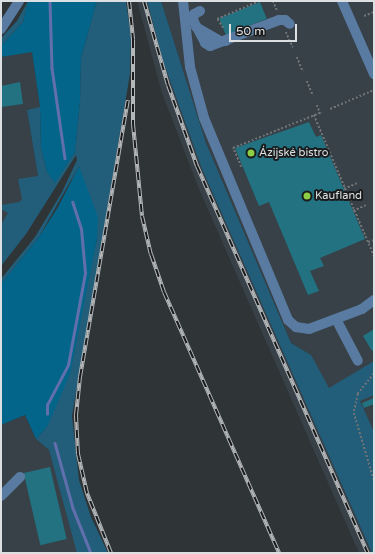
<!DOCTYPE html>
<meta charset="utf-8">
<style>
body{margin:0}
#map{position:relative;width:375px;height:554px;overflow:hidden;background:#2f3437;font-family:"Varela Round",sans-serif}
div>[style]{position:absolute}
.built>*{inset:0;background:#374147}
.green>*{inset:0;background:#225e7a}
.forest>*{inset:0;background:#04658b}
.stream>*{height:2.5px;margin:-1.25px;padding:0 1.25px;transform-origin:1.25px;border-radius:1.25px;background:#626fad}
.building>*{inset:0;background:#227281;transform-origin:0 0}
.path>*{height:1.5px;margin-top:-0.75px;transform-origin:0;background:repeating-linear-gradient(90deg,#6f7376 0 2px,transparent 0 4px)}
.minor>*{height:10px;margin:-5px;padding:0 5px;transform-origin:5px;border-radius:5px;background:#5a7ba1}
.rail>*{height:4px;margin-top:-2px;transform-origin:0;background:repeating-linear-gradient(90deg,#191b1c 0 8px,#b4b7b9 0 16px);box-sizing:border-box;border-block:1px solid #b4b7b9}
.dots>*{width:11px;height:11px;translate:-50% -50%;box-sizing:border-box;border:2px solid #191b1c;border-radius:50%}
span{translate:-50% -50%;white-space:nowrap;text-align:center;line-height:1.15;-webkit-text-stroke:4px #191b1c;paint-order:stroke}
.poi-label{font-size:11px;color:#dde0e2}
.left{translate:0 -50%;text-align:left}
.frame{position:absolute;inset:0;border:2px solid #dde0e2;pointer-events:none}
.scale{position:absolute;left:229px;top:24px;width:68px;height:18px;box-sizing:border-box;border:2px solid #dde0e2;border-top:0;padding-left:5px;font-size:12px;line-height:14px;white-space:nowrap;color:#dde0e2;-webkit-text-stroke:3px #191b1c;paint-order:stroke}
</style>
<div id="map">
<div class="built">
<div style="clip-path:polygon(137px 1px,147px 1px,164px 64px,202px 169px,372px 553px,359px 553px,199px 189px,162px 93px)"></div>
<div style="clip-path:polygon(161px 1px,374px 1px,374px 539px,311px 355px,291px 343px,206px 143px)"></div>
<div style="clip-path:polygon(32px 51px,40px 107px,27px 110px,38px 176px,1px 234px,1px 57px)"></div>
<div style="clip-path:polygon(25px 415px,36px 439px,49px 450px,78px 553px,1px 553px,1px 425px)"></div>
</div>
<div class="green">
<div style="clip-path:polygon(28px 1px,23px 22px,1px 46px,1px 38px,17px 21px)"></div>
<div style="clip-path:polygon(97px 1px,126px 1px,131px 37px,130px 74px,72px 416px,79px 480px,91px 517px,108px 553px,77px 553px,49px 450px,36px 439px,47px 427px,84px 298px,97px 239px,79px 166px,39px 237px,1px 284px,1px 279px,35px 237px,62px 192px,77px 160px,76px 155px,26px 234px,1px 266px,1px 225px,8px 213px,1px 209px,1px 205px,19px 202px,22px 199px,18px 179px,38px 176px,27px 110px,40px 107px,41px 148px,47px 172px,55px 182px,75px 152px,80px 101px,81px 58px)"></div>
<div style="clip-path:polygon(147px 1px,161px 1px,206px 143px,291px 343px,311px 355px,329px 388px,374px 361px,374px 395px,360px 401px,374px 432px,374px 553px,372px 553px,202px 169px,164px 64px)"></div>
</div>
<div class="forest">
<div style="clip-path:polygon(28px 1px,97px 1px,81px 58px,80px 101px,75px 152px,55px 183px,47px 172px,41px 148px,40px 107px,32px 52px,1px 57px,1px 46px,23px 22px)"></div>
<div style="clip-path:polygon(79px 166px,98px 217px,97px 239px,70px 374px,47px 427px,36px 439px,25px 415px,1px 425px,1px 284px,39px 237px,58px 207px)"></div>
</div>
<div class="stream">
<div style="left:50px;top:1px;width:67px;rotate:88.3deg"></div>
<div style="left:52px;top:68px;width:91px;rotate:81.8deg"></div>
<div style="left:47px;top:414px;width:9px;rotate:-90deg"></div>
<div style="left:47px;top:405px;width:45px;rotate:-62.3deg"></div>
<div style="left:68px;top:365px;width:94px;rotate:-79.5deg"></div>
<div style="left:85px;top:273px;width:44px;rotate:-95.2deg"></div>
<div style="left:81px;top:229px;width:28px;rotate:-108deg"></div>
<div style="left:55px;top:443px;width:67px;rotate:74.5deg"></div>
<div style="left:73px;top:508px;width:48px;rotate:68.2deg"></div>
</div>
<div class="building">
<div style="left:260px;top:2px;width:18px;height:44px;rotate:68deg"></div>
<div style="clip-path:polygon(20px 82px,23px 104px,1px 107px,1px 86px)"></div>
<div style="clip-path:polygon(309px 122px,316px 137px,321px 135px,365px 239px,320px 258px,324px 266px,310px 271px,319px 291px,308px 295px,269px 202px,259px 206px,235px 148px)"></div>
<div style="clip-path:polygon(374px 329px,374px 350px,372px 351px,363px 336px)"></div>
<div style="clip-path:polygon(374px 398px,374px 404px,364px 408px,362px 403px)"></div>
<div style="left:50px;top:467px;width:74px;height:27px;rotate:77deg"></div>
</div>
<div class="path">
<div style="left:273px;top:1px;width:10px;rotate:66deg"></div>
<div style="left:364px;top:16px;width:11px;rotate:-22deg"></div>
<div style="left:223px;top:28px;width:11px;rotate:-124deg"></div>
<div style="left:217px;top:19px;width:46px;rotate:-23.2deg"></div>
<div style="left:286px;top:32px;width:17px;rotate:66deg"></div>
<div style="left:297px;top:57px;width:16px;rotate:68deg"></div>
<div style="left:307px;top:81px;width:16px;rotate:68deg"></div>
<div style="left:317px;top:105px;width:9px;rotate:69deg"></div>
<div style="left:330px;top:109px;width:48px;rotate:-23.4deg"></div>
<div style="left:314px;top:115px;width:153px;rotate:66.9deg"></div>
<div style="left:241px;top:167px;width:21px;rotate:-113deg"></div>
<div style="left:233px;top:148px;width:96px;rotate:-22deg"></div>
<div style="left:344px;top:189px;width:14px;rotate:-25deg"></div>
<div style="left:353px;top:211px;width:14px;rotate:-25deg"></div>
<div style="left:368px;top:242px;width:6px;rotate:-18deg"></div>
<div style="left:374px;top:374px;width:26px;rotate:129deg"></div>
<div style="left:358px;top:394px;width:19px;rotate:102deg"></div>
<div style="left:354px;top:413px;width:70px;rotate:73.4deg"></div>
</div>
<div class="minor">
<div style="left:183px;top:1px;width:66px;rotate:83.9deg"></div>
<div style="left:190px;top:67px;width:53px;rotate:74.6deg"></div>
<div style="left:204px;top:118px;width:219px;rotate:67.4deg"></div>
<div style="left:288px;top:320px;width:11px;rotate:41deg"></div>
<div style="left:296px;top:327px;width:13px;rotate:9deg"></div>
<div style="left:309px;top:329px;width:57px;rotate:-20.7deg"></div>
<div style="left:362px;top:309px;width:15px;rotate:-37deg"></div>
<div style="left:342px;top:1px;width:80px;rotate:66.3deg"></div>
<div style="left:200px;top:11px;width:7px;rotate:153deg"></div>
<div style="left:194px;top:14px;width:6px;rotate:99deg"></div>
<div style="left:193px;top:20px;width:26px;rotate:62deg"></div>
<div style="left:205px;top:43px;width:6px;rotate:31deg"></div>
<div style="left:210px;top:46px;width:74px;rotate:-20.6deg"></div>
<div style="left:279px;top:20px;width:6px"></div>
<div style="left:285px;top:20px;width:6px;rotate:39deg"></div>
<div style="left:196px;top:27px;width:28px;rotate:30deg"></div>
<div style="left:220px;top:41px;width:6px"></div>
<div style="left:1px;top:29px;width:33px;rotate:-57deg"></div>
<div style="left:336px;top:319px;width:47px;rotate:62.4deg"></div>
<div style="left:1px;top:496px;width:27px;rotate:-45deg"></div>
</div>
<div class="rail">
<div style="left:129px;top:1px;width:39px;rotate:84deg"></div>
<div style="left:133px;top:40px;width:84px;rotate:90deg"></div>
<div style="left:133px;top:124px;width:92px;rotate:84.4deg"></div>
<div style="left:142px;top:216px;width:39px;rotate:77deg"></div>
<div style="left:151px;top:254px;width:40px;rotate:71.1deg"></div>
<div style="left:164px;top:292px;width:285px;rotate:66.2deg"></div>
<div style="left:144px;top:1px;width:87px;rotate:74.1deg"></div>
<div style="left:168px;top:85px;width:86px;rotate:70.3deg"></div>
<div style="left:197px;top:166px;width:423px;rotate:66.2deg"></div>
<div style="left:111px;top:553px;width:65px;rotate:-111.8deg"></div>
<div style="left:87px;top:493px;width:40px;rotate:-103deg"></div>
<div style="left:78px;top:454px;width:39px;rotate:-93deg"></div>
<div style="left:76px;top:415px;width:38px;rotate:-84deg"></div>
<div style="left:80px;top:377px;width:281px;rotate:-80.2deg"></div>
</div>
<div class="dots">
<div style="left:251px;top:153px;background:#8dce44"></div>
<div style="left:307px;top:196px;background:#8dce44"></div>
</div>
<div class="poi-label">
<span class="left" style="left:259px;top:153px">Ázijské bistro</span>
<span class="left" style="left:315px;top:196px">Kaufland</span>
</div>
<div class="frame"></div>
<div class="scale">50 m</div>
</div>
